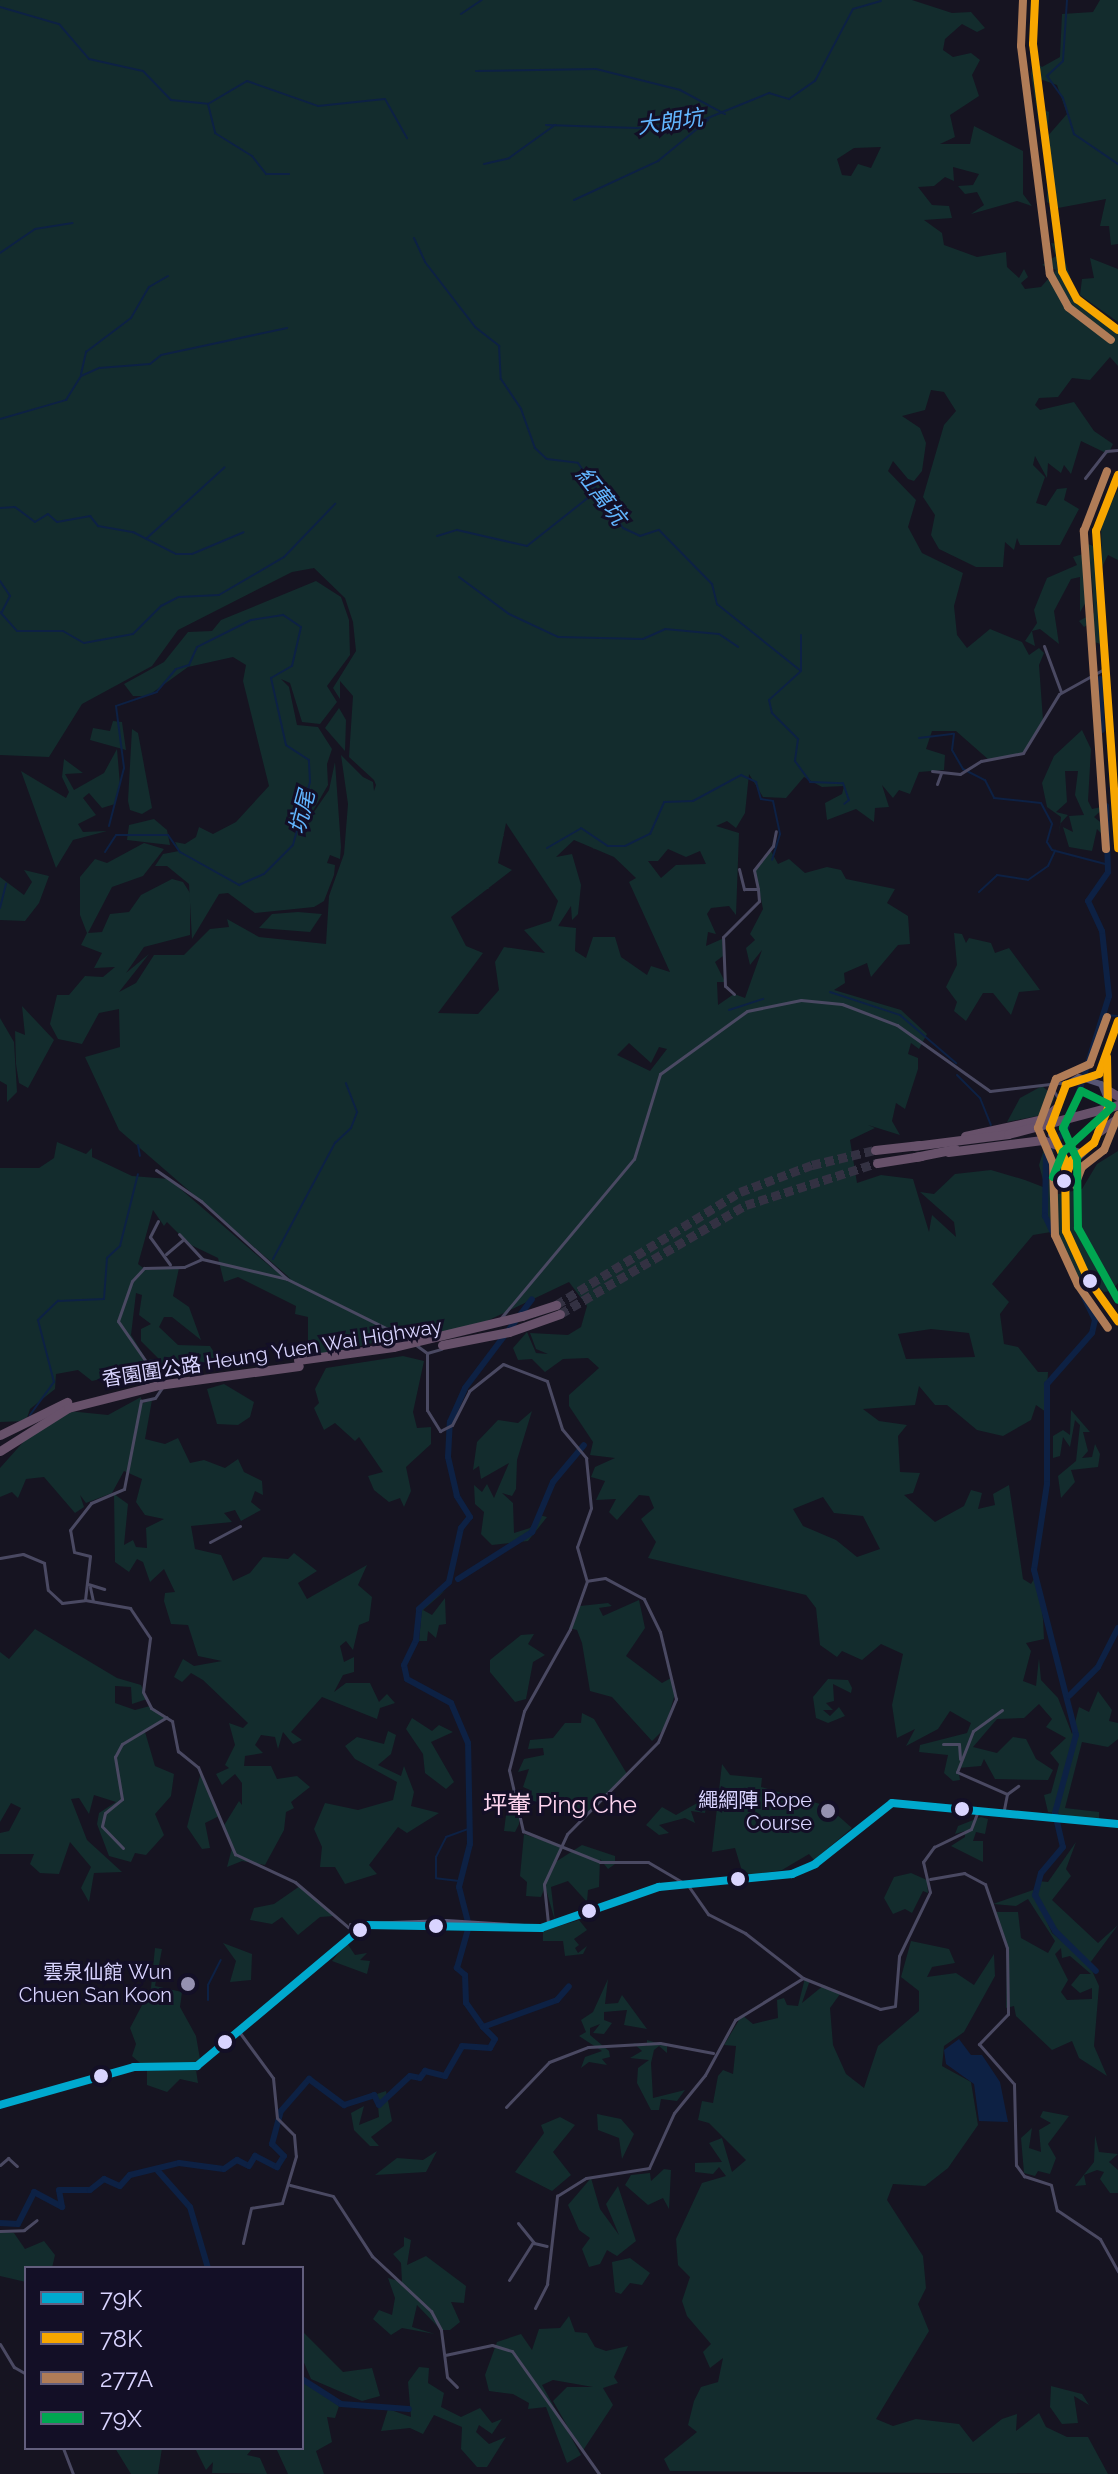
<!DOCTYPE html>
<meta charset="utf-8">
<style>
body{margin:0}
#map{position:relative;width:1118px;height:2474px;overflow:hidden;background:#161421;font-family:Raleway,"Noto Sans SC",sans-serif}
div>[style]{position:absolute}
.green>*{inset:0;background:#132c2d}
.water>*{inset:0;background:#0d2144}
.stream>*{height:2px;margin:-1px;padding:0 1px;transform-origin:1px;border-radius:1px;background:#0d2144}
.river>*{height:6px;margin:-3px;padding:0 3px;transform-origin:3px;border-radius:3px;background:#0d2144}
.highway-tunnel>*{height:9px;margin-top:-4.5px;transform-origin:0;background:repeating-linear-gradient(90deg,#333142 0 9px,transparent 0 13.5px)}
.street>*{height:3px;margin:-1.5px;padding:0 1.5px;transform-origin:1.5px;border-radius:1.5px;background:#4a4962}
.secondary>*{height:6px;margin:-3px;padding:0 3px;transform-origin:3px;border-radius:3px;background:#575674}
.highway>*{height:9px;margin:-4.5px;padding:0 4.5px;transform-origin:4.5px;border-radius:4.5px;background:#67516a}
.highway-bridge>*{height:9px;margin:-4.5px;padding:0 4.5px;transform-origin:4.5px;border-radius:4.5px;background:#67516a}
.bus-1>*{height:8px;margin:-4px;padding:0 4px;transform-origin:4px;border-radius:4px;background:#00a9ce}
.bus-2>*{height:8px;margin:-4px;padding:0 4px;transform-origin:4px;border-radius:4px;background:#f7a600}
.bus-3>*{height:8px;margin:-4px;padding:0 4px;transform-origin:4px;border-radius:4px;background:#b07c57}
.bus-4>*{height:8px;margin:-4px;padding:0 4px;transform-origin:4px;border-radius:4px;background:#00a651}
.dots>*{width:22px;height:22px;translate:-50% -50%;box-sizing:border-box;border:4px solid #130f26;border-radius:50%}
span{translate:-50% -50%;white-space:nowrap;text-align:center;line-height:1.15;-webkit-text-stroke:6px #130f26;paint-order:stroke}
.street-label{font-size:20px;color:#d9d4ff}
.poi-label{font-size:20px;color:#d9d4ff}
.right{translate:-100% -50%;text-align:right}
.water-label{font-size:22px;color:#62b6ff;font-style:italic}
.quarter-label{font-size:24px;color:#ffd6f0}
.legend{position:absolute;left:24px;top:2266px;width:280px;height:184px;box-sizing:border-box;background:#130f26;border:2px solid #625e7d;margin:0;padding:10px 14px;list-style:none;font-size:24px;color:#d9d4ff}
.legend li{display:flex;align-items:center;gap:16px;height:40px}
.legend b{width:40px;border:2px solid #625e7d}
</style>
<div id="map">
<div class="green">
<div style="clip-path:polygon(evenodd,0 0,912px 0,952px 13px,971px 12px,985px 28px,977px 32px,962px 24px,945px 39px,943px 50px,953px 57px,971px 53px,980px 60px,972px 75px,979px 96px,950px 115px,955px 137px,940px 144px,970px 144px,974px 126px,1023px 151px,1023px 194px,1032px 206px,1017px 201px,971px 214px,984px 205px,977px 192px,965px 194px,958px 186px,973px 185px,979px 174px,953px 167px,954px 181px,945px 177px,934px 186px,918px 187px,932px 205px,949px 206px,952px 218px,924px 220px,942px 233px,944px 245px,977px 257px,1006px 252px,1007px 267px,1019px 278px,1024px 269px,1028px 277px,1021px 283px,1025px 289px,1041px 287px,1056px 270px,1042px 265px,1056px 256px,1051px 243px,1060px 244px,1076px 296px,1118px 328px,1118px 366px,1110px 357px,1090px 380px,1072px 378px,1058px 397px,1039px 398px,1035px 405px,1040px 410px,1074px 402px,1094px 431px,1113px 444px,1108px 454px,1081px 441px,1071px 474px,1064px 465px,1061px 473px,1048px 463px,1047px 478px,1035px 456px,1033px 465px,1045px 477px,1036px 503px,1046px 506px,1057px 489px,1067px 488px,1064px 500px,1079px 509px,1060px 545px,1020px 545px,1017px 538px,1014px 550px,1005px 542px,1003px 567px,976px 567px,939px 549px,931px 535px,935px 515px,923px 497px,944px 425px,956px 411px,944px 392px,931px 390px,925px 410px,902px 416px,920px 428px,926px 443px,922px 471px,914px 481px,908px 479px,893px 461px,888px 471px,916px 500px,908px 527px,922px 553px,963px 573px,954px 606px,957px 635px,967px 648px,990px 629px,1022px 642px,1029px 655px,1039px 648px,1044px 653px,1039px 665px,1043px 720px,1023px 753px,989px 760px,956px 731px,932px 731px,926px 749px,945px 755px,944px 770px,919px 772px,910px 794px,899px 790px,893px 798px,882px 785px,889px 807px,875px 808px,874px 822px,856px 809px,827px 820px,825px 803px,842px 794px,844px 786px,822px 787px,804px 777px,786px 798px,763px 797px,749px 774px,745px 813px,736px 828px,727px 821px,716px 826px,739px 833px,736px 915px,729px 906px,711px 908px,707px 914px,716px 934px,708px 932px,706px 946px,722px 939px,723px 956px,715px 962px,725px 982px,717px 982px,718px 1005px,734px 994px,745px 998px,762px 950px,750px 965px,746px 948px,755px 940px,750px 934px,763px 909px,755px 869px,771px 851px,778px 864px,789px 859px,805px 873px,827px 867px,841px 870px,846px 879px,895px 889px,887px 903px,908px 916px,910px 944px,898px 945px,871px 977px,867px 963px,844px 973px,845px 983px,834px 990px,901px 1010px,927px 1034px,919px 1049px,911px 1043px,908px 1054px,918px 1058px,918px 1069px,905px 1109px,896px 1103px,892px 1121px,900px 1135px,868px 1125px,875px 1128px,850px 1140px,857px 1183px,881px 1175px,913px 1179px,929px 1232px,932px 1215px,956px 1237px,954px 1222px,920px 1192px,934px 1194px,955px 1174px,991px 1170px,1025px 1180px,1043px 1187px,1044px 1202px,1046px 1191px,1039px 1165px,1045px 1146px,1054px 1152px,1046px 1169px,1054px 1195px,1082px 1189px,1097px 1164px,1118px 1151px,1118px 1283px,1111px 1291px,1104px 1292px,1081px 1270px,1085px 1279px,1077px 1286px,1051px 1232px,1033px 1235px,992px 1284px,1009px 1302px,1000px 1314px,1004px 1344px,1018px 1347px,1038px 1372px,1048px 1372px,1046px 1412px,1036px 1405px,1031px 1420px,1003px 1436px,977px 1430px,947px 1405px,935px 1405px,919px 1386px,915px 1405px,863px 1409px,879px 1421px,907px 1425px,898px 1436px,900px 1472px,920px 1473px,913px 1493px,904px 1495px,935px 1522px,964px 1506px,971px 1490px,982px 1493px,978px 1509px,995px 1505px,993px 1494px,1009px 1485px,1023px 1579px,1031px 1584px,1037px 1574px,1043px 1619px,1044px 1639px,1026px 1643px,1031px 1651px,1023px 1681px,1036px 1686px,1039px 1658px,1041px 1680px,1058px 1698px,1072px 1734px,1079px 1707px,1089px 1712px,1098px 1691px,1112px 1710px,1109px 1721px,1118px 1723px,1118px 1739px,1108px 1747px,1082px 1742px,1065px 1808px,1099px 1812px,1099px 1821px,1048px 1812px,1044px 1795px,1051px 1793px,1059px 1764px,1050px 1753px,1066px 1738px,1046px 1727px,1052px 1719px,1039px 1704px,1024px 1718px,997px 1719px,973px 1747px,997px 1753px,1013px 1737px,1026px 1739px,1036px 1759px,1053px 1770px,1048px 1780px,995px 1779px,984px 1759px,981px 1766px,958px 1768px,960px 1780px,953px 1781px,944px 1773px,948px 1755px,919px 1752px,920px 1745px,967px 1733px,971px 1723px,950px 1711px,938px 1729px,906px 1746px,915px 1729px,897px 1738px,892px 1705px,903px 1654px,881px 1644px,862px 1660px,842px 1651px,837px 1657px,820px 1645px,816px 1608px,806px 1595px,648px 1558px,656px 1542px,641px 1519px,654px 1508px,649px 1496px,639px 1495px,617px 1520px,609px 1512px,616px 1499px,596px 1500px,605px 1481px,591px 1477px,595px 1467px,615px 1458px,590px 1455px,593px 1442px,569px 1406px,569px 1395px,599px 1368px,588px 1358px,563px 1359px,545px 1372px,532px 1359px,518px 1360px,513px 1348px,527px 1332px,536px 1353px,548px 1354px,536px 1349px,530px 1333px,568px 1335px,581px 1327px,587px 1306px,569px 1282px,464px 1332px,407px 1334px,322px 1356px,308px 1340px,308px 1317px,295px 1314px,296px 1306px,238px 1277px,224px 1282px,218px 1258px,189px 1244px,167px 1222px,164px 1226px,153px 1210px,138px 1264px,146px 1270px,179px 1268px,173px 1296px,189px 1307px,201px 1340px,172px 1317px,164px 1317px,159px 1327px,178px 1345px,210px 1346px,219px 1360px,157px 1371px,149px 1359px,160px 1360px,141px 1341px,141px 1329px,151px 1324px,139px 1315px,142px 1295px,136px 1293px,131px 1335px,151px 1367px,92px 1381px,78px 1370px,56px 1374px,55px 1389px,30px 1409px,26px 1421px,0 1422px,0 1168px,39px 1168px,54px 1158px,57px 1142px,86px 1154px,92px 1148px,92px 1157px,132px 1176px,169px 1179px,272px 1268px,291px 1279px,119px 1130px,85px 1057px,120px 1047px,119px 1009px,99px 1013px,82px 1044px,58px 1039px,50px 1024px,57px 995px,69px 995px,85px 976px,103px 977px,115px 967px,94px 968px,102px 953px,81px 945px,87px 933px,80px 915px,80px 877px,95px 859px,107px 863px,144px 843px,164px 849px,143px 876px,112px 887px,88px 933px,102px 932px,110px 914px,129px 912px,141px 895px,172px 879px,183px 882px,190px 893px,190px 935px,144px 947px,126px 973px,149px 954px,119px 992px,136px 983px,154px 955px,184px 955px,210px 929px,229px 927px,227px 919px,259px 937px,326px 944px,329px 896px,344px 854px,348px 804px,341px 755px,363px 777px,373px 782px,374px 791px,376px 785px,374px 780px,349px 757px,353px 696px,340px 681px,340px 699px,333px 688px,356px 651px,353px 622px,345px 598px,314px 568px,292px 572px,178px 630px,152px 666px,82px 704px,49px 757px,0 755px,0 0,881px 147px,871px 168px,858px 164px,851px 176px,842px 175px,837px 159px,854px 148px,881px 147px,0 0,506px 823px,558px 901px,551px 921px,524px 930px,545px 953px,504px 947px,495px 962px,499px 990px,478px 1014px,438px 1013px,483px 953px,466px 946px,451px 917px,512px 870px,498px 863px,506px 823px,0 0,574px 840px,614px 857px,636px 878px,629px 882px,670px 972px,651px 966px,647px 975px,621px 957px,615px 937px,593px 937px,586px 958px,575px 951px,576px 928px,558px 926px,571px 906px,572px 920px,578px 914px,581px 885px,572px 854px,556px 857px,574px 840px,0 0,668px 849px,686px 857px,700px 851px,706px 864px,676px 865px,661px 878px,648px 861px,658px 861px,668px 849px,0 0,629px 1043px,651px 1063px,659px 1047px,667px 1049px,650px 1071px,617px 1055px,629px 1043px,0 0,931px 1329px,969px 1333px,975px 1357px,906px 1359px,898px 1334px,931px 1329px,0 0,823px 1497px,834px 1513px,863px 1516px,880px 1549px,857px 1557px,836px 1540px,803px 1526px,793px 1509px,823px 1497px)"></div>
<div style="clip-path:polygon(1100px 0,1118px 0,1118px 244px,1111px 245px,1109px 226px,1100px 226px,1106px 199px,1058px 208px,1047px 202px,1047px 182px,1054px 185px,1046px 138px,1067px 114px,1057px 85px,1040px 79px,1041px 109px,1049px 112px,1048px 128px,1045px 123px,1046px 132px,1040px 131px,1031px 74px,1034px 61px,1042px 67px,1060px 57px,1062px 14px,1093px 12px)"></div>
<div style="clip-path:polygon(1090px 258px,1118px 269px,1118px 322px,1080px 295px,1082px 279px,1094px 278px)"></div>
<div style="clip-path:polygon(1118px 490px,1118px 560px,1108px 555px,1102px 567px,1101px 521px)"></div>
<div style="clip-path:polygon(1088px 544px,1096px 547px,1101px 644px,1094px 642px,1092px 622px,1084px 627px,1079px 621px,1094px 613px,1091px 560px,1092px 592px,1080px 612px,1080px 577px,1071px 579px,1054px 611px,1059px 644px,1040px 629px,1032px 631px,1035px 646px,1025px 641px,1037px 623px,1034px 610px,1047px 578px,1077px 565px,1073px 557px,1086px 553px)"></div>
<div style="clip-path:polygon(316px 581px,341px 597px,349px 620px,350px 655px,327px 686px,337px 702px,320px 724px,302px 722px,290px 683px,281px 679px,289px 687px,297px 725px,318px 727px,332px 749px,327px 764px,328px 785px,303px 828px,329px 790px,335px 762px,341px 847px,340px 859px,330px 855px,327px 863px,335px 865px,334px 875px,324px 901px,314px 907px,255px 913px,228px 893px,219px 894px,192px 939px,189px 884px,167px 866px,155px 866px,163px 854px,179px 851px,175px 842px,185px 844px,196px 837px,199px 827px,213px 834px,236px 822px,269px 786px,243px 681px,246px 665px,233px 657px,188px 667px,148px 696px,133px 696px,124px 684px,164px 662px,188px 632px,212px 631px,221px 620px)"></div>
<div style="clip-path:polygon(339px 708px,346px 720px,345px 751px,325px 728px)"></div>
<div style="clip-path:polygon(113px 721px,122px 722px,126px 750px,90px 740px,93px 728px,110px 731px)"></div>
<div style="clip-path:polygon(132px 729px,138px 733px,152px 808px,142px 814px,130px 810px,128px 801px)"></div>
<div style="clip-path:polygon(1082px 730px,1091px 749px,1088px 801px,1092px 809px,1106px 806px,1094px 817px,1105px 826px,1104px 836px,1097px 829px,1092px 851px,1069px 847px,1063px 827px,1073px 832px,1069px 816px,1084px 815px,1075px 795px,1078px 771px,1065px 771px,1067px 802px,1056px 812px,1068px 815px,1060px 824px,1059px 837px,1061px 817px,1047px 807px,1042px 783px,1054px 756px)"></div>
<div style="clip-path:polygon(117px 749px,120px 785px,115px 804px,102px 808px,89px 793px,83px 798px,96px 815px,78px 824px,83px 832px,107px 831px,73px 840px,56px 868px,21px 771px,66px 798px,69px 792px,62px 777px,64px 759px,83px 773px,65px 774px,74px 790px,104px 773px)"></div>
<div style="clip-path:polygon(154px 819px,167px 830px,170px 845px,127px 840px,129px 825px)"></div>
<div style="clip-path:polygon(24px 870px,49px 876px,39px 903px,25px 921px,0 920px,0 877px,24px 895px,32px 882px)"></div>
<div style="clip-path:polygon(272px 914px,298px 912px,322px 914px,310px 932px,259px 928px)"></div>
<div style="clip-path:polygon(954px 933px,962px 934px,966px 943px,969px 938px,991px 943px,995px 953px,1009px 948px,1040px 990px,1019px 992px,1011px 1015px,993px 993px,983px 993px,966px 1021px,954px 1011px,957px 1002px,946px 987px,957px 965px)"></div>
<div style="clip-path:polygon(22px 1006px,54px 1040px,28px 1088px,19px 1083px,16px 1064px,15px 1031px,25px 1035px)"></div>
<div style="clip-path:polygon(0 1018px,14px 1042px,17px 1092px,7px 1102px,7px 1085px,0 1081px)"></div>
<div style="clip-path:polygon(1042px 1086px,1055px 1097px,1047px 1114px,1007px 1122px,1020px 1098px)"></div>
<div style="clip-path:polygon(403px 1356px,424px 1361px,413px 1412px,417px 1428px,431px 1427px,431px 1444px,406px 1467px,411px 1491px,404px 1507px,400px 1498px,389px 1502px,374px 1490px,368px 1476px,383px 1472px,359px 1437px,355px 1441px,335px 1423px,324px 1430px,314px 1408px,319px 1403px,315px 1389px,326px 1368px)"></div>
<div style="clip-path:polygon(224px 1384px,254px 1402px,250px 1417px,238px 1425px,217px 1424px,207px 1389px)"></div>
<div style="clip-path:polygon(141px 1397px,141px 1404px,152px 1400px,145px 1439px,165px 1444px,178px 1438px,190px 1463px,204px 1460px,225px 1468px,238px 1459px,244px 1472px,262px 1481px,263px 1495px,255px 1491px,251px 1502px,261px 1510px,241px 1521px,235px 1510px,224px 1513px,232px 1522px,191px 1526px,195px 1549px,221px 1555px,233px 1581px,250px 1573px,263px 1557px,288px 1559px,294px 1553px,317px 1571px,298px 1583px,307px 1599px,367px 1565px,358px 1585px,372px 1597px,369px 1621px,359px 1625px,353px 1650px,346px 1641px,340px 1646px,344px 1662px,354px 1657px,354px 1672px,343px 1675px,334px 1692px,346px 1683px,370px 1683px,379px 1702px,387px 1694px,395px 1703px,380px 1708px,377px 1719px,322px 1697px,291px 1732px,302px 1740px,293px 1744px,283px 1732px,278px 1749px,275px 1737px,261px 1735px,255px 1745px,263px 1753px,245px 1756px,244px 1766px,271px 1766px,277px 1779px,297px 1776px,310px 1787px,291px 1802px,294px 1808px,286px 1812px,284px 1830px,265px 1865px,242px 1861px,227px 1867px,232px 1848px,223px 1827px,239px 1801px,242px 1805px,242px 1783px,235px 1774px,222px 1785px,216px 1774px,229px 1768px,225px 1765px,235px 1745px,229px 1723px,243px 1728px,248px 1723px,203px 1680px,191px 1673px,182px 1682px,174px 1677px,183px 1659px,194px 1666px,222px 1661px,198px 1656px,188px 1625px,171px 1624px,164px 1601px,165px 1593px,175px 1592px,164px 1569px,150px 1582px,143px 1562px,137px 1559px,129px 1572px,115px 1562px,114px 1494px,128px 1504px,124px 1545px,133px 1540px,136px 1547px,147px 1548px,146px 1528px,164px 1519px,145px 1515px,136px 1502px,142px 1479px,124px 1471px,112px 1493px,86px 1503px,80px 1495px,84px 1507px,75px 1513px,44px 1477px,26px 1479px,18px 1498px,12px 1492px,0 1497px,0 1468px,25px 1440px,68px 1411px,108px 1415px)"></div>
<div style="clip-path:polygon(1071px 1410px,1090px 1432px,1083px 1432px,1088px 1451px,1082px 1458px,1092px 1457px,1095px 1444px,1100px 1454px,1098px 1467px,1071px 1470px,1075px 1482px,1061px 1498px,1058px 1476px,1076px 1461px,1080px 1425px,1075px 1420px,1070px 1447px,1063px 1437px,1060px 1456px,1053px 1458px,1053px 1436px,1063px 1430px,1070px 1435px)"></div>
<div style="clip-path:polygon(532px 1411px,517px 1460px,516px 1489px,512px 1496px,502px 1493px,513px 1503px,514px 1533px,530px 1528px,539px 1515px,547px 1517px,528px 1541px,492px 1545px,481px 1534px,484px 1512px,475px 1504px,474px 1485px,482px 1492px,487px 1484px,494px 1498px,509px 1463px,481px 1479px,479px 1466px,473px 1470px,477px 1442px,498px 1420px,518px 1423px)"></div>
<div style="clip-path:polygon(446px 1590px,423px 1610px,432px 1615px,445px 1598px,446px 1624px,439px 1625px,436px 1638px,428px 1631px,427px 1641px,419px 1641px,422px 1607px)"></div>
<div style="clip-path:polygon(639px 1600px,645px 1628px,626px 1656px,662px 1683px,671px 1678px,675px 1694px,665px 1728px,652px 1741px,612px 1697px,590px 1691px,582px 1643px,577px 1630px,569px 1628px,580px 1606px,608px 1603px,612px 1606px,599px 1608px,603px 1616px)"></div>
<div style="clip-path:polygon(35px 1629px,117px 1678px,141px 1685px,147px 1699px,132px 1704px,131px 1687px,115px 1686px,115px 1703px,135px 1710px,150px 1706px,167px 1717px,145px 1732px,155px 1766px,174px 1774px,171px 1796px,155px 1814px,164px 1835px,146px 1855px,135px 1853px,131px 1862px,109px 1856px,97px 1824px,99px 1813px,116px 1802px,94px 1795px,89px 1814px,79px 1798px,71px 1799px,87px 1840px,122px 1872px,94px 1873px,89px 1902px,81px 1888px,91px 1867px,70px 1842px,59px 1874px,40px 1873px,30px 1864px,34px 1854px,0 1854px,0 1833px,9px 1831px,21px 1808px,11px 1803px,0 1822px,0 1652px,9px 1659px)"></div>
<div style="clip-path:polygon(534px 1634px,528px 1644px,545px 1655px,533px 1662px,526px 1699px,515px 1702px,490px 1672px,490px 1660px,521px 1635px)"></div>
<div style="clip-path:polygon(828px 1679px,848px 1680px,852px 1688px,851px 1693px,833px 1684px,834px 1701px,826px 1703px,833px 1710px,823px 1710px,830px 1716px,839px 1707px,845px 1716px,828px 1723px,816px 1718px,813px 1697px)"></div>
<div style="clip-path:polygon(582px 1713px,594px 1719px,627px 1774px,590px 1813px,541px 1799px,524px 1812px,519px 1804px,519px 1824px,515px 1832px,504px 1831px,507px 1807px,524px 1801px,530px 1790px,523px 1787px,529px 1769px,518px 1772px,524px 1759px,544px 1755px,543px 1748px,528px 1749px,530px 1740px,553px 1738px,565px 1723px,581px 1723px)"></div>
<div style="clip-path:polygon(412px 1718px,432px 1731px,439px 1725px,453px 1732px,431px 1742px,454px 1782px,446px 1789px,425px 1773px,423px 1754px,406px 1729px)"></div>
<div style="clip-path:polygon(388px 1731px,396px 1735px,391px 1754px,378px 1765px,401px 1776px,404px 1766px,414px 1792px,411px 1806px,439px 1813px,407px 1833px,398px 1827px,369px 1865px,377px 1874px,345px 1884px,335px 1867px,320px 1867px,322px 1847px,314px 1829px,325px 1803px,358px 1810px,393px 1800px,397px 1782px,355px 1759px,345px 1746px,357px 1737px,384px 1744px)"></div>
<div style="clip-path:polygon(722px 1764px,730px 1775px,762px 1778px,761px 1787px,827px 1806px,852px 1828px,814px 1860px,809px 1854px,782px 1870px,751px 1875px,742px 1871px,735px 1848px,712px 1852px)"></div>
<div style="clip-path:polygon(201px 1772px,219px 1816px,205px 1823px,210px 1848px,202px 1849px,187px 1827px)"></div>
<div style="clip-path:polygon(699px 1802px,701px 1807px,707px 1802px,705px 1813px,691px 1811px,695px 1823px,685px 1818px,659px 1825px,669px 1833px,659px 1835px,646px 1825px,662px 1807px,676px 1815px)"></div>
<div style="clip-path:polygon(981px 1817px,988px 1819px,985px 1834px,976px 1832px,973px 1841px,983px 1841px,983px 1862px,951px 1846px,965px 1837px,965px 1831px,955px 1834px,958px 1826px)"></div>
<div style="clip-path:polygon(524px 1834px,561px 1847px,541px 1897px,526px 1896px,527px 1882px,520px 1876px)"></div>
<div style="clip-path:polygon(1076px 1842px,1066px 1869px,1071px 1876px,1052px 1900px,1098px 1943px,1118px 1925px,1090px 1963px,1050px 1924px,1035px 1895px,1037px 1881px,1048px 1882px)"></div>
<div style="clip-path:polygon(582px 1845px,615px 1856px,615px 1864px,608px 1869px,600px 1859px,599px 1887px,588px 1890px,587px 1902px,568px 1881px,551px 1887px,555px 1921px,545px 1886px,554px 1863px)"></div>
<div style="clip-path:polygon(911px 1873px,927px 1880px,928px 1893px,923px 1891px,912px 1913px,905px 1909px,893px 1914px,884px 1898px,894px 1877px)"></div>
<div style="clip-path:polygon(300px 1886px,334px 1916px,320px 1917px,298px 1935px,282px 1917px,272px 1924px,250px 1920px,254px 1908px,274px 1904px)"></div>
<div style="clip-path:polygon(evenodd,1033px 1890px,1052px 1933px,1089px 1964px,1099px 1986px,1094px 2046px,1107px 2076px,1079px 2058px,1072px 2041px,1052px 2050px,1016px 2016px,1014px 2006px,1006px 2008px,1007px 1950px,996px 1912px,1018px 1912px,1021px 1938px,1048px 1953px,1055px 1941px,1028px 1899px,1016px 1906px,993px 1904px,1033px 1890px,1061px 1948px,1062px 1958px,1070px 1956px,1091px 1974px,1080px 1974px,1071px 1985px,1080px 1993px,1092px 1988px,1092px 1999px,1067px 2000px,1061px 1992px,1068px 1980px,1055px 1954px,1061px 1948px)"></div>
<div style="clip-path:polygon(579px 1920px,587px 1930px,574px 1939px,579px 1945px,575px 1948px,578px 1953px,587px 1946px,583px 1954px,565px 1956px,563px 1941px,543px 1941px,543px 1931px)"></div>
<div style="clip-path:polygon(911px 1941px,949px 1949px,955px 1963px,932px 1967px,927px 1977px,956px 1973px,974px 1985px,994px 1954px,995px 1976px,964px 2032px,944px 2046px,942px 2066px,971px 2082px,978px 2125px,948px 2168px,925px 2186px,893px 2184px,887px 2200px,923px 2256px,926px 2288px,918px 2304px,929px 2331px,876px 2419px,893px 2426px,916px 2419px,959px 2424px,973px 2442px,1002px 2419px,1017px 2414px,1016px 2431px,1039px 2413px,1046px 2427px,1067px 2437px,1088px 2437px,1108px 2474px,670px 2471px,664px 2459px,697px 2432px,688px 2425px,694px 2401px,701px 2387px,718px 2382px,723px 2358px,710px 2368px,703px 2352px,711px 2344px,687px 2316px,682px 2301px,690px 2277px,678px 2265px,676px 2239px,702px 2183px,726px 2176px,719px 2167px,713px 2174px,695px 2172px,695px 2163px,722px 2162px,709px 2143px,722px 2138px,732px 2172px,746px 2160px,709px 2123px,698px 2120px,702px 2101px,713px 2103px,718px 2076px,723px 2070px,733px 2074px,736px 2046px,724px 2045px,742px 2015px,753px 2024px,778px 2018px,777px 2000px,784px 1998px,787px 2005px,798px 2006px,805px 1978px,810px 1980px,802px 2003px,824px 1985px,840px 1994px,830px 2008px,833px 2045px,846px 2074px,864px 2088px,878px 2046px,919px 2011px,919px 1991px,901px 1977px)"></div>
<div style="clip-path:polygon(223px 1943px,252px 1954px,251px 1980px,230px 1982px,236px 1961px)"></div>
<div style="clip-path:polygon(347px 1943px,355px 1955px,367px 1953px,360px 1960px,370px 1961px,367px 1974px,332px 1961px)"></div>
<div style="clip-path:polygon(155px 1948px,162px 1949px,155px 1986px,182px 1992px,180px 2007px,196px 2036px,200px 2059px,195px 2063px,198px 2083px,180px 2079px,167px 2092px,147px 2085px,147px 2069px,132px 2056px,136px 2044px,130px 2028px,151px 1988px)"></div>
<div style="clip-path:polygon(608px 1979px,605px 2004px,618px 2003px,622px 1995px,647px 2029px,624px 2025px,627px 2010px,604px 2012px,604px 2020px,612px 2023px,604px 2034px,593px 2033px,600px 2024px,590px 2028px,590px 2035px,609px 2051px,610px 2057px,602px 2059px,607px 2065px,589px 2062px,581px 2068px,585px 2057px,602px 2051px,579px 2036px,586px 2032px,581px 2020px,593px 2012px)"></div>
<div style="clip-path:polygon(647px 2040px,667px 2046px,667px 2053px,659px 2046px,654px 2050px,651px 2063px,653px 2098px,685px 2090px,677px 2101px,661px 2099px,659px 2110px,651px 2110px,637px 2083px,638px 2068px,649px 2060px,630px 2058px,642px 2051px,633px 2043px,647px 2046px)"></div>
<div style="clip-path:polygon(386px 2091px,392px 2121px,371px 2137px,379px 2146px,370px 2146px,354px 2130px,351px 2113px,364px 2106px,359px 2125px,379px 2117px,377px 2094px)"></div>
<div style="clip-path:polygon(1043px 2111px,1069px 2116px,1048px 2144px,1056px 2158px,1050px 2174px,1038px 2171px,1035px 2176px,1024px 2173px,1021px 2138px,1032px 2128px,1029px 2148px,1041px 2152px,1039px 2130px,1051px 2123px,1040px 2117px)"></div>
<div style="clip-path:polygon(597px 2114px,621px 2119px,634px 2134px,622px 2159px,619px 2138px,598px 2130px)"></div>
<div style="clip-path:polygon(560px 2117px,575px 2125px,553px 2152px,571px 2175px,552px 2191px,515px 2172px,544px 2133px,541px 2125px)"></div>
<div style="clip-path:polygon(1095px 2135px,1099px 2152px,1118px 2154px,1109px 2162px,1118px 2170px,1118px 2193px,1110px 2193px,1100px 2179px,1104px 2172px,1097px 2170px,1084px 2175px,1086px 2185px,1075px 2186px,1094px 2162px)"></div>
<div style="clip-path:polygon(437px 2151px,426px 2172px,375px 2175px,397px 2158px,423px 2160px)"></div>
<div style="clip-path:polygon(664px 2169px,671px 2170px,669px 2209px,663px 2198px,648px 2205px,625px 2185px,631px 2175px,650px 2173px,651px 2181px)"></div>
<div style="clip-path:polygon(591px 2178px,600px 2209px,619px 2235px,606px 2204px,618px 2186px,636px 2241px,617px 2256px,607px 2250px,600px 2264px,589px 2267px,582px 2249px,590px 2238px,579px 2230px,568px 2205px)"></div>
<div style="clip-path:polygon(0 2231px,14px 2233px,25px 2249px,44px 2241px,55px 2255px,52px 2268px,26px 2268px,26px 2282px,0 2276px)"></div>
<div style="clip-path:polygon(404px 2237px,411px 2240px,407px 2265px,426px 2256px,466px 2286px,464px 2303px,451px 2302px,460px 2322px,450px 2330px,441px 2330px,417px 2305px,412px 2327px,435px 2334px,402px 2328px,391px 2335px,373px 2319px,379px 2310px,392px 2315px,395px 2298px,388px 2278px,402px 2282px,401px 2263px,393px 2254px,404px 2246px)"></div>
<div style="clip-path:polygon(630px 2258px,650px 2273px,642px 2285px,630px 2283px,621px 2294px,615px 2292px,612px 2262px)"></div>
<div style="clip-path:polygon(569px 2316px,575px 2332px,587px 2333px,595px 2347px,606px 2351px,628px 2346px,614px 2377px,618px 2383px,603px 2388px,613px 2405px,582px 2452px,553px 2401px,567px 2387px,593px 2387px,553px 2380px,542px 2385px,581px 2455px,567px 2463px,546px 2407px,528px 2409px,529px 2403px,513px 2394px,489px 2391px,485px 2375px,497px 2342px,521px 2334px,532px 2350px,539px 2329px,560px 2328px)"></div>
<div style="clip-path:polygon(302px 2331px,343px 2372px,372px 2368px,380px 2396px,362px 2401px,311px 2379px,302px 2358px)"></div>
<div style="clip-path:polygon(419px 2367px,429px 2368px,428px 2383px,444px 2393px,441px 2407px,461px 2417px,480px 2408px,492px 2423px,502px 2419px,492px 2434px,479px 2425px,476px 2432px,489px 2444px,506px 2437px,487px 2467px,477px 2467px,461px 2449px,462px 2427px,434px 2415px,423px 2434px,410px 2428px,381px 2431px,388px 2409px,411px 2417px,408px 2382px)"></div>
<div style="clip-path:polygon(302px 2381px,339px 2406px,335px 2418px,327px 2417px,332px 2442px,316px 2451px,324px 2474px,288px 2474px,276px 2448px,302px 2448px)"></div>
<div style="clip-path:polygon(1051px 2386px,1082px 2394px,1089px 2405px,1074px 2396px,1078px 2423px,1062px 2424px,1050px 2407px)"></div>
<div style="clip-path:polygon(115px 2448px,162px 2448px,158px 2474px,131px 2474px)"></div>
<div style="clip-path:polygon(195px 2448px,252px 2449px,247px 2455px,260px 2458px,267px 2474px,212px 2473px,213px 2462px,206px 2470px)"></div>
</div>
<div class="water">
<div style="clip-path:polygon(959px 2039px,971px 2055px,982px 2055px,1000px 2082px,1008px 2122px,979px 2121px,974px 2084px,946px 2064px,944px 2050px)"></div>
</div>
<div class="stream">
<div style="left:1067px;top:0;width:61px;rotate:93.8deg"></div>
<div style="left:1063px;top:61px;width:22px;rotate:137deg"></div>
<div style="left:1047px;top:76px;width:27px;rotate:54deg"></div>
<div style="left:1063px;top:98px;width:38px;rotate:73deg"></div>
<div style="left:1074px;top:134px;width:53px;rotate:34.3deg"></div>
<div style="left:0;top:7px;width:61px;rotate:16.1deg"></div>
<div style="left:59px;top:24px;width:46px;rotate:49.4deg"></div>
<div style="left:89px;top:59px;width:55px;rotate:12.5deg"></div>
<div style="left:143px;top:71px;width:40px;rotate:46deg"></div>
<div style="left:171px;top:100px;width:37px;rotate:6deg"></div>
<div style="left:208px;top:104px;width:45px;rotate:-30.5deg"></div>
<div style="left:247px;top:81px;width:75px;rotate:19.4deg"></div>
<div style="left:318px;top:106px;width:67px;rotate:-6deg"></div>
<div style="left:385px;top:99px;width:45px;rotate:60.6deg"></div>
<div style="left:461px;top:14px;width:25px;rotate:-34deg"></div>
<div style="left:476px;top:71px;width:120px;rotate:-1deg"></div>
<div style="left:596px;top:69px;width:87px;rotate:14deg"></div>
<div style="left:680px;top:90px;width:51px;rotate:28.1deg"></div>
<div style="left:208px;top:104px;width:30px;rotate:76deg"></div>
<div style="left:215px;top:133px;width:44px;rotate:31.9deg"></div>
<div style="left:252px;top:156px;width:23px;rotate:52deg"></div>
<div style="left:266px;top:174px;width:23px"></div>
<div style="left:546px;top:125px;width:91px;rotate:1.9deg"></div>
<div style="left:637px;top:128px;width:61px;rotate:-5.6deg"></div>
<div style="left:698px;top:122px;width:77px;rotate:-22.2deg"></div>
<div style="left:769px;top:93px;width:21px;rotate:17deg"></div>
<div style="left:789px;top:99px;width:32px;rotate:-35deg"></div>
<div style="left:815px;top:81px;width:81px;rotate:-62.2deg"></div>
<div style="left:853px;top:9px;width:29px;rotate:-16deg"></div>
<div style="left:484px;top:164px;width:26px;rotate:-13deg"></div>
<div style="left:509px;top:158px;width:57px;rotate:-35.7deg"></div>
<div style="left:574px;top:200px;width:93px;rotate:-24.9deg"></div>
<div style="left:658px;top:161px;width:65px;rotate:-39.4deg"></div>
<div style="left:414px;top:238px;width:26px;rotate:65deg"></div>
<div style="left:425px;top:262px;width:82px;rotate:52.4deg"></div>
<div style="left:475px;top:327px;width:31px;rotate:38deg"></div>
<div style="left:499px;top:346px;width:33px;rotate:87deg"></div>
<div style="left:501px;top:379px;width:36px;rotate:56deg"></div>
<div style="left:521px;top:409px;width:41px;rotate:70.3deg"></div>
<div style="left:535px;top:448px;width:16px;rotate:43deg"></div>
<div style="left:547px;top:459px;width:31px;rotate:7deg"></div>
<div style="left:578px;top:463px;width:79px;rotate:55.3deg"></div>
<div style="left:623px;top:528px;width:19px;rotate:25deg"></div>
<div style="left:640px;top:536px;width:20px;rotate:-18deg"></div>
<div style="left:659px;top:530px;width:76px;rotate:45.5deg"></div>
<div style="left:712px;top:584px;width:21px;rotate:76deg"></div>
<div style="left:717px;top:604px;width:107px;rotate:38.6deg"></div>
<div style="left:801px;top:671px;width:43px;rotate:137.8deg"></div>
<div style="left:769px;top:700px;width:13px;rotate:77deg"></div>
<div style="left:772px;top:713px;width:37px;rotate:45deg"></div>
<div style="left:798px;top:739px;width:22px;rotate:98deg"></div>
<div style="left:795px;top:761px;width:26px;rotate:54deg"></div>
<div style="left:810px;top:782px;width:33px;rotate:2deg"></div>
<div style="left:843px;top:783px;width:18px;rotate:71deg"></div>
<div style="left:849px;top:800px;width:6px;rotate:141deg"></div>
<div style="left:0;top:253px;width:42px;rotate:-34.4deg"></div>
<div style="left:35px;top:229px;width:38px;rotate:-9deg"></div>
<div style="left:81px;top:374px;width:23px;rotate:-77deg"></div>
<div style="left:86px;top:352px;width:56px;rotate:-37.1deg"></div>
<div style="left:131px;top:318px;width:36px;rotate:-60deg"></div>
<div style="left:149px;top:287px;width:22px;rotate:-30deg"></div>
<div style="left:0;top:419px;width:69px;rotate:-16.1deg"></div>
<div style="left:66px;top:400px;width:28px;rotate:-58deg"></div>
<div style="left:81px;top:376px;width:20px;rotate:-24deg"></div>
<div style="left:99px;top:368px;width:51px;rotate:-4.5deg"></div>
<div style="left:150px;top:364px;width:14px;rotate:-39deg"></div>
<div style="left:161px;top:355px;width:129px;rotate:-12.1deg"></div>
<div style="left:0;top:508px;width:15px;rotate:-4deg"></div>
<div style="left:15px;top:507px;width:25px;rotate:37deg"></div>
<div style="left:35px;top:522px;width:15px;rotate:-32deg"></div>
<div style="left:48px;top:514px;width:12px;rotate:42deg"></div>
<div style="left:57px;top:522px;width:34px;rotate:-10deg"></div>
<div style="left:90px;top:516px;width:13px;rotate:51deg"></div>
<div style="left:98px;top:526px;width:36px;rotate:10deg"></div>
<div style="left:133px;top:532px;width:48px;rotate:27.1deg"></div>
<div style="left:176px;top:554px;width:16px"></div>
<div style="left:192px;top:554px;width:56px;rotate:-22.9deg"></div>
<div style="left:437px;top:536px;width:21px;rotate:-17deg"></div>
<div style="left:457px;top:530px;width:72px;rotate:12.9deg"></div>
<div style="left:527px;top:546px;width:85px;rotate:-38.3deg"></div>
<div style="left:147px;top:538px;width:105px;rotate:-42.3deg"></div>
<div style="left:459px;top:577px;width:62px;rotate:36.5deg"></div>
<div style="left:509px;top:614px;width:54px;rotate:25.1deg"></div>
<div style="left:558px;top:637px;width:85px;rotate:1.3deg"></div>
<div style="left:643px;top:639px;width:24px;rotate:-24deg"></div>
<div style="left:665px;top:629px;width:54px;rotate:5.3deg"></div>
<div style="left:719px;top:634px;width:23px;rotate:34deg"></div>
<div style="left:0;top:581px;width:18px;rotate:56deg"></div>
<div style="left:10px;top:596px;width:18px;rotate:117deg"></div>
<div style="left:0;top:612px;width:25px;rotate:48deg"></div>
<div style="left:17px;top:631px;width:46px"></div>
<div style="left:63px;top:631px;width:24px;rotate:30deg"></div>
<div style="left:84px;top:643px;width:50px;rotate:-10.4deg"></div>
<div style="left:133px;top:634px;width:40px;rotate:-45deg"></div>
<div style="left:161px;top:606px;width:20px;rotate:-27deg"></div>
<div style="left:179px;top:597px;width:40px;rotate:-2.9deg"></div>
<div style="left:219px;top:595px;width:75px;rotate:-30.3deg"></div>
<div style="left:284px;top:557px;width:74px;rotate:-46.1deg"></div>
<div style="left:801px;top:635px;width:35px;rotate:90deg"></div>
<div style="left:919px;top:738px;width:35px;rotate:-7deg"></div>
<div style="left:954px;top:734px;width:16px;rotate:97deg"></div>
<div style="left:952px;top:750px;width:22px;rotate:60deg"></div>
<div style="left:963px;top:769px;width:25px;rotate:27deg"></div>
<div style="left:985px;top:780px;width:20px;rotate:63deg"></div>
<div style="left:994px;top:798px;width:47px;rotate:6.1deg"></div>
<div style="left:1041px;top:803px;width:24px;rotate:62deg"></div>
<div style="left:1052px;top:824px;width:19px;rotate:106deg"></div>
<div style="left:1047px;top:842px;width:9px;rotate:58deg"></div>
<div style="left:1052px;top:850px;width:59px;rotate:14.7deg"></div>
<div style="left:547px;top:848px;width:39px;rotate:-30deg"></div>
<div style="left:581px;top:828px;width:32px;rotate:34deg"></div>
<div style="left:608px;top:846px;width:17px"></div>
<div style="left:625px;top:846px;width:28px;rotate:-26deg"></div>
<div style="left:650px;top:834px;width:35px;rotate:-66deg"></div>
<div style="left:664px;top:802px;width:29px;rotate:-2deg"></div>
<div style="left:693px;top:801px;width:55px;rotate:-28.4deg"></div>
<div style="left:741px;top:775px;width:17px;rotate:25deg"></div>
<div style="left:756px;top:782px;width:18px;rotate:74deg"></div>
<div style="left:761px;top:799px;width:12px;rotate:9deg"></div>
<div style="left:773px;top:801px;width:34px;rotate:78deg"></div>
<div style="left:780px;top:834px;width:27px;rotate:107deg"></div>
<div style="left:105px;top:852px;width:20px;rotate:-57deg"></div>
<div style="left:116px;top:835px;width:52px"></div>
<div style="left:168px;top:835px;width:21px;rotate:55deg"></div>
<div style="left:180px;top:852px;width:68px;rotate:29.2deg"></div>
<div style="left:239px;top:885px;width:27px;rotate:-24deg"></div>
<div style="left:264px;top:874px;width:41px;rotate:-45deg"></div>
<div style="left:293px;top:845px;width:65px;rotate:-74.9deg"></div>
<div style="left:310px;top:782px;width:22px;rotate:-93deg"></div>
<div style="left:309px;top:760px;width:27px;rotate:-147deg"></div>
<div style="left:286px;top:745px;width:69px;rotate:-102.6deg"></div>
<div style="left:271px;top:678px;width:24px;rotate:-30deg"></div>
<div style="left:292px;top:666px;width:40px;rotate:-77deg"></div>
<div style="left:301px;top:627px;width:22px;rotate:-146deg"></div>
<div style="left:283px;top:615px;width:32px;rotate:171deg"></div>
<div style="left:251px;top:620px;width:60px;rotate:153.4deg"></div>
<div style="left:197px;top:647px;width:20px;rotate:114deg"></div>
<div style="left:189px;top:665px;width:14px;rotate:163deg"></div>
<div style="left:176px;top:669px;width:30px;rotate:130deg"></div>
<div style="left:157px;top:692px;width:43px;rotate:161.1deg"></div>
<div style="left:116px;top:706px;width:63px;rotate:82.6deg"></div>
<div style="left:124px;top:768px;width:60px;rotate:104.5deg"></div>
<div style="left:979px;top:892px;width:25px;rotate:-43deg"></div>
<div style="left:997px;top:875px;width:31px;rotate:9deg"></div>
<div style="left:1028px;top:880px;width:24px;rotate:-35deg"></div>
<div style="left:1048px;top:866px;width:17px;rotate:-65deg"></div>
<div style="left:0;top:908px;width:25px;rotate:-76deg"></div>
<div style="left:830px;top:992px;width:74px;rotate:18.2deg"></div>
<div style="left:900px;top:1015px;width:74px;rotate:40.6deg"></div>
<div style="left:729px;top:1010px;width:36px;rotate:-18deg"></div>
<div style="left:1105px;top:1015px;width:13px;rotate:4deg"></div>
<div style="left:957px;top:1075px;width:33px;rotate:45deg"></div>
<div style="left:980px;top:1098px;width:29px;rotate:68deg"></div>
<div style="left:1040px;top:1144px;width:11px;rotate:45deg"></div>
<div style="left:138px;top:1145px;width:11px;rotate:80deg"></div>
<div style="left:273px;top:1259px;width:132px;rotate:-61.9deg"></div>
<div style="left:335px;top:1143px;width:22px;rotate:-43deg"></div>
<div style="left:351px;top:1128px;width:17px;rotate:-69deg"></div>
<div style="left:357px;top:1112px;width:31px;rotate:-111deg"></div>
<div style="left:30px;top:1415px;width:41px;rotate:-54deg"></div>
<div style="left:54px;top:1382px;width:64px;rotate:-104.5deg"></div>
<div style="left:38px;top:1320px;width:28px;rotate:-44deg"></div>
<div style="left:58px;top:1301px;width:46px;rotate:-2.5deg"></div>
<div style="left:104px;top:1299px;width:41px;rotate:-85.8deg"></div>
<div style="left:107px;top:1258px;width:18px;rotate:-43deg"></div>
<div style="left:120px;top:1246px;width:74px;rotate:-76deg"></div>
<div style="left:459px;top:1881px;width:23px;rotate:-173deg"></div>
<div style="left:436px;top:1878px;width:21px;rotate:-90deg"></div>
<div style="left:436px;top:1857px;width:22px;rotate:-63deg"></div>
<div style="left:446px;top:1837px;width:23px;rotate:-20deg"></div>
<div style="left:208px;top:2000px;width:15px;rotate:-90deg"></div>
<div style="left:208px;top:1985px;width:28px;rotate:-63deg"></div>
</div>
<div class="river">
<div style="left:1100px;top:679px;width:51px;rotate:87.8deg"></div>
<div style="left:1072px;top:1114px;width:124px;rotate:-72.6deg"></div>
<div style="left:1109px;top:996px;width:65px;rotate:-96.1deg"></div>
<div style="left:1102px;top:931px;width:33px;rotate:-115deg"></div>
<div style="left:1088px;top:901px;width:35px;rotate:-55deg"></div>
<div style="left:1108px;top:872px;width:66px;rotate:-91.7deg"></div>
<div style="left:1067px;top:1127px;width:36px;rotate:126deg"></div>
<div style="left:1046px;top:1156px;width:60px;rotate:91deg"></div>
<div style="left:1045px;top:1216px;width:115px;rotate:64.3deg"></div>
<div style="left:1095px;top:1320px;width:13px;rotate:103deg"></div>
<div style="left:1092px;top:1333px;width:68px;rotate:131.4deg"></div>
<div style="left:1047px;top:1384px;width:100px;rotate:90deg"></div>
<div style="left:1047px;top:1484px;width:87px;rotate:98.6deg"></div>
<div style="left:1034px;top:1570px;width:170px;rotate:75.7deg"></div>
<div style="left:1076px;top:1735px;width:81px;rotate:105.1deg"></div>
<div style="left:1055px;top:1813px;width:35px;rotate:77deg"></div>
<div style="left:1063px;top:1847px;width:34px;rotate:130deg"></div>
<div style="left:1041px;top:1873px;width:23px;rotate:105deg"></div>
<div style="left:1035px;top:1895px;width:41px;rotate:60.9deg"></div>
<div style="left:1055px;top:1931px;width:57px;rotate:44.3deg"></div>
<div style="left:458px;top:1579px;width:88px;rotate:-32.4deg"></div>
<div style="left:532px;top:1532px;width:54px;rotate:-67.2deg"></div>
<div style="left:553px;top:1482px;width:48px;rotate:-50deg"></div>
<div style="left:1069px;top:1696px;width:41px;rotate:-45deg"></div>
<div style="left:1098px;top:1667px;width:44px;rotate:-62.9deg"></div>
<div style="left:483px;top:2027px;width:29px;rotate:-125deg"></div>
<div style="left:466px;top:2003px;width:28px;rotate:-92deg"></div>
<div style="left:465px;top:1975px;width:11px;rotate:-139deg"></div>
<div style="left:457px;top:1968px;width:44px;rotate:-74.1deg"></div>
<div style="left:469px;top:1926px;width:40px;rotate:-104.4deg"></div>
<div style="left:459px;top:1887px;width:44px;rotate:-75.7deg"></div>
<div style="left:470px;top:1844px;width:101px;rotate:-91.1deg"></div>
<div style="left:468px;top:1743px;width:43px;rotate:-113deg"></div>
<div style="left:451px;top:1703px;width:50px;rotate:-151.4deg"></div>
<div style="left:407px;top:1679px;width:14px;rotate:-102deg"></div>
<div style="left:404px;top:1665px;width:28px;rotate:-64deg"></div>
<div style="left:416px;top:1640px;width:31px;rotate:-84deg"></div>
<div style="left:419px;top:1609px;width:40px;rotate:-42deg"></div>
<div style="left:449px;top:1582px;width:55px;rotate:-77.5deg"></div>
<div style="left:461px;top:1528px;width:14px;rotate:-51deg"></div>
<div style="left:470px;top:1517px;width:25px;rotate:-122deg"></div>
<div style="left:457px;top:1496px;width:40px;rotate:-103deg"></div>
<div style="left:448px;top:1457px;width:35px;rotate:-87deg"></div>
<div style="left:450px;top:1422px;width:37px;rotate:-66deg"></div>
<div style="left:465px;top:1388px;width:111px;rotate:-53deg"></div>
<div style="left:158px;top:2171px;width:48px;rotate:48.4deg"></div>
<div style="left:190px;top:2207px;width:64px;rotate:73.6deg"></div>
<div style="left:0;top:2223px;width:18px;rotate:3deg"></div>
<div style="left:18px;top:2224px;width:36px;rotate:-63deg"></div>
<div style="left:34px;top:2192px;width:32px;rotate:28deg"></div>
<div style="left:62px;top:2207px;width:17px;rotate:-100deg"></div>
<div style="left:59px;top:2190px;width:31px"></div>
<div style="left:90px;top:2190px;width:18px;rotate:-38deg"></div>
<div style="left:104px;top:2179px;width:17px;rotate:24deg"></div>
<div style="left:120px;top:2186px;width:15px;rotate:-48deg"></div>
<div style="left:130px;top:2175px;width:50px;rotate:-13.8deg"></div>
<div style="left:179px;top:2163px;width:45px;rotate:7.6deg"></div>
<div style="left:224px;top:2169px;width:16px;rotate:-35deg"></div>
<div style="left:237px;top:2160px;width:13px;rotate:27deg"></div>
<div style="left:249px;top:2166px;width:12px;rotate:-59deg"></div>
<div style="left:255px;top:2156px;width:25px;rotate:27deg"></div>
<div style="left:277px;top:2167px;width:13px;rotate:-58deg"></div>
<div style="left:284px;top:2156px;width:17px;rotate:-135deg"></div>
<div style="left:272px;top:2144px;width:34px;rotate:-75deg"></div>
<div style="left:281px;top:2111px;width:43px;rotate:-48.8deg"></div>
<div style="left:309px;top:2079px;width:44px;rotate:36.6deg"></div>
<div style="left:344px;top:2105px;width:32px;rotate:-18deg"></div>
<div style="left:374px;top:2095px;width:11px;rotate:63deg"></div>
<div style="left:379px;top:2105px;width:42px;rotate:-43.1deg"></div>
<div style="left:410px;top:2076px;width:10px;rotate:11deg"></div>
<div style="left:420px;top:2078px;width:9px;rotate:-54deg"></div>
<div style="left:425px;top:2071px;width:21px;rotate:14deg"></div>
<div style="left:445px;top:2076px;width:34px;rotate:-60deg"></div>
<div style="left:462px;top:2046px;width:28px;rotate:4deg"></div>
<div style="left:490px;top:2048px;width:10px;rotate:-61deg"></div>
<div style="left:495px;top:2039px;width:17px;rotate:-135deg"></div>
<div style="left:483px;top:2027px;width:79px;rotate:-20deg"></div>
<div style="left:557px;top:2000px;width:18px;rotate:-49deg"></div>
<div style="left:302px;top:2379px;width:46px;rotate:32.7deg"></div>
<div style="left:341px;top:2404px;width:68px;rotate:4.2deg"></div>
</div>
<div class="highway-tunnel">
<div style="left:556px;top:1305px;width:216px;rotate:-31.6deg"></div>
<div style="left:740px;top:1192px;width:77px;rotate:-20.6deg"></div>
<div style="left:812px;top:1165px;width:65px;rotate:-13.4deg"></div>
<div style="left:560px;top:1314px;width:216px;rotate:-30.4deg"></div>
<div style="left:746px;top:1205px;width:138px;rotate:-17.8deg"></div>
</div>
<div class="street">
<div style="left:1085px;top:478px;width:34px;rotate:-52deg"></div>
<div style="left:1106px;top:451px;width:12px;rotate:-5deg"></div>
<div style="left:1044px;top:646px;width:49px;rotate:69.7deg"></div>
<div style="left:932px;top:771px;width:28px;rotate:6deg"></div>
<div style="left:960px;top:774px;width:25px;rotate:-32deg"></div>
<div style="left:981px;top:761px;width:43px;rotate:-10.8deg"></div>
<div style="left:1023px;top:753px;width:69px;rotate:-58.6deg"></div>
<div style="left:1059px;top:694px;width:51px;rotate:-29.1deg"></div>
<div style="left:937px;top:784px;width:12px;rotate:-70deg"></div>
<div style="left:739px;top:869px;width:21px;rotate:76deg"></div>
<div style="left:744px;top:889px;width:14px"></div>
<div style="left:758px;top:889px;width:19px;rotate:-102deg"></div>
<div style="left:754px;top:870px;width:31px;rotate:-52deg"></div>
<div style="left:773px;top:846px;width:15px;rotate:-79deg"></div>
<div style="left:734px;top:994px;width:12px;rotate:-138deg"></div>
<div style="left:725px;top:986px;width:49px;rotate:-92.3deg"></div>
<div style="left:723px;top:937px;width:51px;rotate:-45deg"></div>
<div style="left:759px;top:901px;width:12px;rotate:-95deg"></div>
<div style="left:1050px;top:1085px;width:15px;rotate:58deg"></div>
<div style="left:156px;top:1170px;width:55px;rotate:34.6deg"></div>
<div style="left:201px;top:1201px;width:116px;rotate:42.2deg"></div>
<div style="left:287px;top:1279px;width:137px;rotate:26.4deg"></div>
<div style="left:158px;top:1221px;width:18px;rotate:117deg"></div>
<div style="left:150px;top:1237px;width:34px;rotate:54deg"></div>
<div style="left:179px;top:1234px;width:34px;rotate:47deg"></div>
<div style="left:166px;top:1254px;width:23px;rotate:-40deg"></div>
<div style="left:500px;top:1319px;width:209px;rotate:-50.1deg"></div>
<div style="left:634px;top:1159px;width:89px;rotate:-73deg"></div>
<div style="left:660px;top:1074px;width:107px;rotate:-35.9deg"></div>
<div style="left:747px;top:1011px;width:55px;rotate:-11.5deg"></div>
<div style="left:801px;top:1000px;width:41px;rotate:5.6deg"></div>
<div style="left:842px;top:1004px;width:59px;rotate:20.9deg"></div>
<div style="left:897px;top:1025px;width:114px;rotate:35.4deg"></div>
<div style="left:990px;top:1091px;width:78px;rotate:-6.7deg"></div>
<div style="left:416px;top:1345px;width:14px;rotate:36deg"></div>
<div style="left:427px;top:1353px;width:15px;rotate:-16deg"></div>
<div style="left:427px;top:1353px;width:57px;rotate:90deg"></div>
<div style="left:427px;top:1410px;width:25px;rotate:58deg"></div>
<div style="left:440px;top:1431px;width:13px;rotate:-27deg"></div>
<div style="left:452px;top:1425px;width:38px;rotate:-63deg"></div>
<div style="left:469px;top:1391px;width:43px;rotate:-38.5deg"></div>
<div style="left:503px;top:1364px;width:47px;rotate:21.1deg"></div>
<div style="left:547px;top:1381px;width:50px;rotate:72.6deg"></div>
<div style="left:562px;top:1429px;width:38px;rotate:50deg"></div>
<div style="left:586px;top:1458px;width:50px;rotate:84.3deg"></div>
<div style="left:591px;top:1508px;width:41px;rotate:109.7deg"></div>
<div style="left:577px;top:1547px;width:35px;rotate:74deg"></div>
<div style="left:587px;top:1581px;width:51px;rotate:109.5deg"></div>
<div style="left:570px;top:1629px;width:94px;rotate:119.3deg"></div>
<div style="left:524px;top:1711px;width:61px;rotate:104.3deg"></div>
<div style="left:509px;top:1770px;width:63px;rotate:77.1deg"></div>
<div style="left:523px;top:1831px;width:83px;rotate:21.9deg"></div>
<div style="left:600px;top:1862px;width:48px"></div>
<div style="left:648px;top:1862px;width:42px;rotate:30.3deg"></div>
<div style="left:210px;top:1542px;width:34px;rotate:-28deg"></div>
<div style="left:0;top:1558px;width:23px;rotate:-10deg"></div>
<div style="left:23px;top:1554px;width:23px;rotate:23deg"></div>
<div style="left:44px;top:1563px;width:27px;rotate:82deg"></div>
<div style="left:48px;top:1590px;width:19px;rotate:43deg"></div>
<div style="left:62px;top:1603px;width:23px;rotate:-7deg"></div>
<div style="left:85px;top:1600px;width:46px;rotate:10.1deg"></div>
<div style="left:130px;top:1608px;width:36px;rotate:56deg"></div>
<div style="left:150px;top:1638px;width:54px;rotate:97.4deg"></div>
<div style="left:143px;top:1692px;width:18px;rotate:63deg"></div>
<div style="left:151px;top:1708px;width:25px;rotate:32deg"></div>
<div style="left:172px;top:1721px;width:31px;rotate:79deg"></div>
<div style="left:178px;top:1751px;width:26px;rotate:39deg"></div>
<div style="left:198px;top:1767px;width:95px;rotate:67deg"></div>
<div style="left:235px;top:1854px;width:66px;rotate:25deg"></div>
<div style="left:295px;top:1882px;width:70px;rotate:40.3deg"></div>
<div style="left:88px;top:1584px;width:17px;rotate:17deg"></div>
<div style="left:90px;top:1587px;width:14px;rotate:78deg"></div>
<div style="left:85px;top:1600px;width:44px;rotate:-83.5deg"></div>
<div style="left:90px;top:1556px;width:16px;rotate:-166deg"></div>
<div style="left:74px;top:1552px;width:22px;rotate:-100deg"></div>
<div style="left:70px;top:1530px;width:34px;rotate:-52deg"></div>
<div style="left:91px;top:1503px;width:36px;rotate:-23deg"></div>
<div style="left:124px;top:1489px;width:90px;rotate:-79.1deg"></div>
<div style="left:141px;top:1401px;width:14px;rotate:-12deg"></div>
<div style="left:155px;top:1398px;width:14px;rotate:-56deg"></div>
<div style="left:163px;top:1386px;width:79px;rotate:-124.7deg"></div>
<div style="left:118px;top:1321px;width:42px;rotate:-70.7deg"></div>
<div style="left:132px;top:1281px;width:18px;rotate:-47deg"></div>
<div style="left:144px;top:1268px;width:40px;rotate:-1.4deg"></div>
<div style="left:184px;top:1267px;width:20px;rotate:-24deg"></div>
<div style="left:202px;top:1259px;width:87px;rotate:13.2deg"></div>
<div style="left:1002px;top:1710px;width:36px;rotate:144deg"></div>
<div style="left:973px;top:1731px;width:44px;rotate:111.3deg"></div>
<div style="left:957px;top:1772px;width:55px;rotate:23.7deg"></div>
<div style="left:1007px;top:1794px;width:20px;rotate:101deg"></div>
<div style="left:943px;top:1744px;width:16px"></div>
<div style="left:959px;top:1744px;width:15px;rotate:86deg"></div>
<div style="left:1007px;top:1794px;width:14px;rotate:-36deg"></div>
<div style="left:123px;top:1848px;width:30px;rotate:-134deg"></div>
<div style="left:102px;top:1826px;width:13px;rotate:-77deg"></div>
<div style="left:105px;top:1813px;width:22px;rotate:-39deg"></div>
<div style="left:122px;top:1799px;width:43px;rotate:-99.5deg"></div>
<div style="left:115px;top:1757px;width:15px;rotate:-62deg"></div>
<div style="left:122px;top:1744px;width:52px;rotate:-31deg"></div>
<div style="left:930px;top:1879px;width:35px;rotate:-10deg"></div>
<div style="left:964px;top:1873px;width:24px;rotate:28deg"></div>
<div style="left:985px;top:1884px;width:68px;rotate:71deg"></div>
<div style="left:1007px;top:1948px;width:66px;rotate:89.1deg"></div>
<div style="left:1008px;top:2014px;width:42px;rotate:134deg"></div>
<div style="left:979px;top:2044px;width:53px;rotate:48.8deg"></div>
<div style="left:1014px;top:2084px;width:81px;rotate:88.6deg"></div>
<div style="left:1016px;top:2165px;width:14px;rotate:54deg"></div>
<div style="left:1024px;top:2176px;width:28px;rotate:18deg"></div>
<div style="left:1051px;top:2185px;width:26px;rotate:77deg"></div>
<div style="left:1057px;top:2210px;width:52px;rotate:34deg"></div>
<div style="left:1100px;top:2239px;width:37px;rotate:61deg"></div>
<div style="left:687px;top:1884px;width:37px;rotate:55deg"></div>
<div style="left:708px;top:1914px;width:42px;rotate:27.2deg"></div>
<div style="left:745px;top:1933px;width:73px;rotate:37.8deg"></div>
<div style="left:548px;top:1923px;width:39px;rotate:-96deg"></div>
<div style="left:544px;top:1884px;width:55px;rotate:-65.3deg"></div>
<div style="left:567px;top:1834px;width:129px;rotate:-45.3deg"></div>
<div style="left:658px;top:1742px;width:47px;rotate:-67.3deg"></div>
<div style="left:676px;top:1699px;width:69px;rotate:-103.4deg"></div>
<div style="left:660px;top:1632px;width:37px;rotate:-116deg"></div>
<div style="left:644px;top:1599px;width:44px;rotate:-151.7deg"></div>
<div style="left:605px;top:1578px;width:18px;rotate:171deg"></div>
<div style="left:352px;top:1934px;width:10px;rotate:-101deg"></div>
<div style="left:350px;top:1924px;width:12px"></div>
<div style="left:240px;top:2033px;width:56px;rotate:53.7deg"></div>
<div style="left:273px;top:2078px;width:40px;rotate:84.3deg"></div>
<div style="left:277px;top:2118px;width:24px;rotate:45deg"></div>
<div style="left:294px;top:2135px;width:21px;rotate:85deg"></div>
<div style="left:296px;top:2156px;width:49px;rotate:106.6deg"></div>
<div style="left:282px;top:2203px;width:31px;rotate:171deg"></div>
<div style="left:251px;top:2208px;width:36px;rotate:103deg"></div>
<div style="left:506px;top:2107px;width:62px;rotate:-46.3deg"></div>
<div style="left:549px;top:2062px;width:42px;rotate:-21deg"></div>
<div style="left:588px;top:2047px;width:72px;rotate:-3.2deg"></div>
<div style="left:660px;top:2043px;width:54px;rotate:10.7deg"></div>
<div style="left:0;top:2165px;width:11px;rotate:-41deg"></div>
<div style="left:8px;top:2158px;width:12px;rotate:42deg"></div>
<div style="left:290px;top:2185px;width:44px;rotate:14.3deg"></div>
<div style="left:333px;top:2196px;width:72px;rotate:57deg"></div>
<div style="left:372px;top:2256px;width:81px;rotate:43deg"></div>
<div style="left:431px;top:2311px;width:21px;rotate:62deg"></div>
<div style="left:441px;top:2330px;width:47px;rotate:82.7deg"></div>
<div style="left:447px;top:2377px;width:14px;rotate:45deg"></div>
<div style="left:518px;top:2223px;width:26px;rotate:51deg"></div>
<div style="left:534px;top:2243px;width:13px;rotate:13deg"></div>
<div style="left:0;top:2231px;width:24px;rotate:-2deg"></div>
<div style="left:24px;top:2230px;width:16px;rotate:-38deg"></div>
<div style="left:509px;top:2280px;width:45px;rotate:-57.7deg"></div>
<div style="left:535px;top:2308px;width:27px;rotate:-63deg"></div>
<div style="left:547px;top:2284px;width:89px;rotate:-83.5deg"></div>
<div style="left:557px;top:2196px;width:34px;rotate:-32deg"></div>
<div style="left:586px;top:2178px;width:64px;rotate:-9deg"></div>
<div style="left:649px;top:2168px;width:60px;rotate:-65.6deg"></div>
<div style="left:674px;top:2113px;width:49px;rotate:-50.8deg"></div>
<div style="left:705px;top:2075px;width:63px;rotate:-61.4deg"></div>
<div style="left:735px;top:2020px;width:80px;rotate:-31.7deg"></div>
<div style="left:803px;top:1978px;width:83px;rotate:21.9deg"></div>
<div style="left:880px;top:2009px;width:15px;rotate:-11deg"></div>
<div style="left:895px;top:2006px;width:50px;rotate:-85.4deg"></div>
<div style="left:899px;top:1956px;width:71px;rotate:-64.2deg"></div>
<div style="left:930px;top:1892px;width:31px;rotate:-103deg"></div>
<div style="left:923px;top:1862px;width:19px;rotate:-54deg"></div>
<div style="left:934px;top:1847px;width:41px;rotate:-25.9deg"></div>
<div style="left:971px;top:1829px;width:19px;rotate:-69deg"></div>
<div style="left:0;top:2344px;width:27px;rotate:59deg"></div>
<div style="left:14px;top:2367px;width:14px;rotate:30deg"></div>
<div style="left:445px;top:2355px;width:48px;rotate:-12deg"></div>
<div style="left:492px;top:2345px;width:21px;rotate:17deg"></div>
<div style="left:512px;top:2351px;width:151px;rotate:54.7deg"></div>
<div style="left:63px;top:2448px;width:28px;rotate:69deg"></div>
</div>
<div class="secondary">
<div style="left:1035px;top:0;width:44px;rotate:92.6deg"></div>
<div style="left:1033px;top:44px;width:229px;rotate:82.7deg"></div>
<div style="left:1062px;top:271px;width:32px;rotate:62deg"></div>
<div style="left:1077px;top:299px;width:51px;rotate:37.1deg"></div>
<div style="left:1118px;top:475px;width:60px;rotate:111.4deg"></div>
<div style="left:1096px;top:531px;width:318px;rotate:86deg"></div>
<div style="left:1090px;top:1078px;width:13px;rotate:-32deg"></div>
<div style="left:1101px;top:1071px;width:53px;rotate:-71.2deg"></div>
<div style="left:1055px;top:1112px;width:29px;rotate:-68deg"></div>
<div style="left:1066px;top:1085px;width:15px;rotate:-32deg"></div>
<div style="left:1079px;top:1077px;width:23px;rotate:18deg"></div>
<div style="left:1101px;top:1084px;width:22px;rotate:68deg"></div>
<div style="left:1051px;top:1135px;width:14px;rotate:56deg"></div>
<div style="left:1059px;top:1147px;width:22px;rotate:13deg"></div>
<div style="left:1059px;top:1147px;width:14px;rotate:65deg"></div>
<div style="left:1065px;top:1160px;width:71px;rotate:89.2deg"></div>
<div style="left:1066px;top:1231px;width:53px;rotate:65.4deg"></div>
<div style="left:1088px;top:1279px;width:52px;rotate:54.5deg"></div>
<div style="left:1067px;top:1169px;width:37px;rotate:-44deg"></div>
<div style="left:1094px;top:1143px;width:22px;rotate:-68deg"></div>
<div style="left:0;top:2105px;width:139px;rotate:-15.8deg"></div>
<div style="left:134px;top:2067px;width:63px;rotate:-0.9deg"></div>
<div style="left:197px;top:2066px;width:219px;rotate:-40deg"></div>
<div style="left:365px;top:1925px;width:81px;rotate:-2.1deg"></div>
<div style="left:446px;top:1922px;width:95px;rotate:3.6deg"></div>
<div style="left:541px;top:1928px;width:125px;rotate:-19.2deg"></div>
<div style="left:659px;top:1887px;width:134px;rotate:-5.6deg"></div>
<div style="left:792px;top:1874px;width:25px;rotate:-23deg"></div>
<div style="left:815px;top:1864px;width:98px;rotate:-38.4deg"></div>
<div style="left:892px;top:1803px;width:227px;rotate:5.3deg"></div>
</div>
<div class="highway">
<div style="left:1107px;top:1090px;width:13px;rotate:29deg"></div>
<div style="left:1098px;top:1132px;width:24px;rotate:-35deg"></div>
<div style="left:965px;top:1136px;width:80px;rotate:-12.3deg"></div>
<div style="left:1043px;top:1119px;width:16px;rotate:-40deg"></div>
<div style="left:875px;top:1150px;width:45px;rotate:-6.3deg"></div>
<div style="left:948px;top:1152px;width:95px;rotate:-7.3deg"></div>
<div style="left:1042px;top:1140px;width:16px;rotate:18deg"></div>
<div style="left:877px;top:1163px;width:45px;rotate:-9deg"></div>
<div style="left:522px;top:1316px;width:36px;rotate:-18deg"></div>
<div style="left:509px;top:1332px;width:54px;rotate:-19.4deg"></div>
<div style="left:298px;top:1360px;width:96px;rotate:-7.8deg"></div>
<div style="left:0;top:1435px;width:75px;rotate:-26.2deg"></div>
<div style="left:0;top:1451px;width:80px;rotate:-32.3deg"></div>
<div style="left:68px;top:1408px;width:93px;rotate:-14.3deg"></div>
</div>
<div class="highway-bridge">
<div style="left:914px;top:1146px;width:95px;rotate:-7.3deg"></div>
<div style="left:1008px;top:1134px;width:114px;rotate:-14.8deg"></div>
<div style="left:915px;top:1157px;width:41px;rotate:-11.3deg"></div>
<div style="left:442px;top:1345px;width:68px;rotate:-11deg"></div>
<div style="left:393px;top:1347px;width:133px;rotate:-13.5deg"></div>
<div style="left:158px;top:1385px;width:142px;rotate:-7.7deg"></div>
</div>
<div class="bus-1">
<div style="left:0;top:2105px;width:139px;rotate:-15.8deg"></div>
<div style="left:134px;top:2067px;width:63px;rotate:-0.9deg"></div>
<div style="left:197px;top:2066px;width:219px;rotate:-40deg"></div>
<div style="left:365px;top:1925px;width:176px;rotate:1deg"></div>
<div style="left:541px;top:1928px;width:125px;rotate:-19.2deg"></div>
<div style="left:659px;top:1887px;width:134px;rotate:-5.6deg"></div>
<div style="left:792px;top:1874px;width:25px;rotate:-23deg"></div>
<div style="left:815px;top:1864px;width:98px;rotate:-38.4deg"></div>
<div style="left:892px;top:1803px;width:227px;rotate:5.3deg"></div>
</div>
<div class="bus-2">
<div style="left:1035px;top:0;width:44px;rotate:92.6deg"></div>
<div style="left:1033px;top:44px;width:229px;rotate:82.7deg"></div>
<div style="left:1062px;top:271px;width:32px;rotate:62deg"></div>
<div style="left:1077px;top:299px;width:51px;rotate:37.1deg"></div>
<div style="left:1118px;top:475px;width:60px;rotate:111.4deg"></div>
<div style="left:1096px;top:531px;width:318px;rotate:86deg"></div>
<div style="left:1118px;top:1021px;width:56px;rotate:109.7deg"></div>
<div style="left:1099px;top:1074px;width:35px;rotate:162deg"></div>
<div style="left:1066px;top:1085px;width:46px;rotate:110.4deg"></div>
<div style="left:1050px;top:1128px;width:35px;rotate:65deg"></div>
<div style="left:1065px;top:1160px;width:71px;rotate:89.2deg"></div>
<div style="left:1066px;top:1231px;width:53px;rotate:65.4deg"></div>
<div style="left:1088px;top:1279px;width:52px;rotate:54.5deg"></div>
<div style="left:1064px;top:1181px;width:22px;rotate:-69deg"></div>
<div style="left:1072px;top:1160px;width:28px;rotate:-38deg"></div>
<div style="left:1094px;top:1143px;width:38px;rotate:-68deg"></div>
<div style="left:1108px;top:1108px;width:51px;rotate:-91.1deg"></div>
</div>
<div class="bus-3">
<div style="left:1023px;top:0;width:46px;rotate:92.5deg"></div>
<div style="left:1021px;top:46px;width:230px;rotate:82.8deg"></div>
<div style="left:1050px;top:274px;width:38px;rotate:61deg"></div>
<div style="left:1068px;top:307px;width:54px;rotate:37.5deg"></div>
<div style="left:1106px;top:849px;width:319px;rotate:-94deg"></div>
<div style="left:1084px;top:531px;width:64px;rotate:-69deg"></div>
<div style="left:1107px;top:1017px;width:50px;rotate:109.9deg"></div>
<div style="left:1090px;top:1064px;width:37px;rotate:156deg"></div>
<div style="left:1056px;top:1079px;width:52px;rotate:110.2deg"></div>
<div style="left:1038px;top:1128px;width:38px;rotate:67deg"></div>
<div style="left:1053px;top:1163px;width:72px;rotate:88.4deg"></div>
<div style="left:1055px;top:1235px;width:55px;rotate:65.3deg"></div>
<div style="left:1078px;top:1285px;width:52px;rotate:55.1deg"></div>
<div style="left:1075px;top:1185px;width:19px;rotate:-69deg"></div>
<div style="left:1082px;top:1167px;width:28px;rotate:-38deg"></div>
<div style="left:1104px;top:1150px;width:38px;rotate:-68deg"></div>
</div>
<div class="bus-4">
<div style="left:1112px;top:1106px;width:34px;rotate:-154deg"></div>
<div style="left:1081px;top:1091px;width:41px;rotate:115.9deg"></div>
<div style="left:1063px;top:1128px;width:34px;rotate:66deg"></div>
<div style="left:1077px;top:1159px;width:69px;rotate:89.2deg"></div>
<div style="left:1078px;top:1228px;width:82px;rotate:60.9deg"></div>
<div style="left:1053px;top:1177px;width:27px;rotate:-68deg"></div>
<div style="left:1063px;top:1152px;width:64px;rotate:-42.5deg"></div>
</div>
<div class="dots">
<div style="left:1064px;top:1181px;background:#d9d4ff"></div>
<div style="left:1090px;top:1281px;background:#d9d4ff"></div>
<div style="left:962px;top:1809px;background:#d9d4ff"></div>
<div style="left:828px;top:1811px;background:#9591b1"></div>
<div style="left:738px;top:1879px;background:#d9d4ff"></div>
<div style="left:589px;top:1911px;background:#d9d4ff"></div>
<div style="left:436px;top:1926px;background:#d9d4ff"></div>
<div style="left:360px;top:1930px;background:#d9d4ff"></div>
<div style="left:188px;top:1984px;background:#9591b1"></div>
<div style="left:225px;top:2042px;background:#d9d4ff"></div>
<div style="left:101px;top:2076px;background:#d9d4ff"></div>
</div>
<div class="street-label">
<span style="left:272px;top:1353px;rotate:-9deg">香園圍公路 Heung Yuen Wai Highway</span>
</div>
<div class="poi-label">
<span class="right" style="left:812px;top:1812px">繩網陣 Rope<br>Course</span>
<span class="right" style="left:172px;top:1984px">雲泉仙館 Wun<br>Chuen San Koon</span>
</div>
<div class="water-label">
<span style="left:670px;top:122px;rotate:-8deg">大朗坑</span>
<span style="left:601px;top:496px;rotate:52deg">紅萬坑</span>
<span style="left:302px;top:812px;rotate:-75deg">坑尾</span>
</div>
<div class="quarter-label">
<span style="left:560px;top:1805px">坪輋 Ping Che</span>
</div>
<ul class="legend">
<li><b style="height:10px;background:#00a9ce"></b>79K</li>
<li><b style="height:10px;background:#f7a600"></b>78K</li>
<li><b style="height:10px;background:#b07c57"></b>277A</li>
<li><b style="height:10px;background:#00a651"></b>79X</li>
</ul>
</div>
